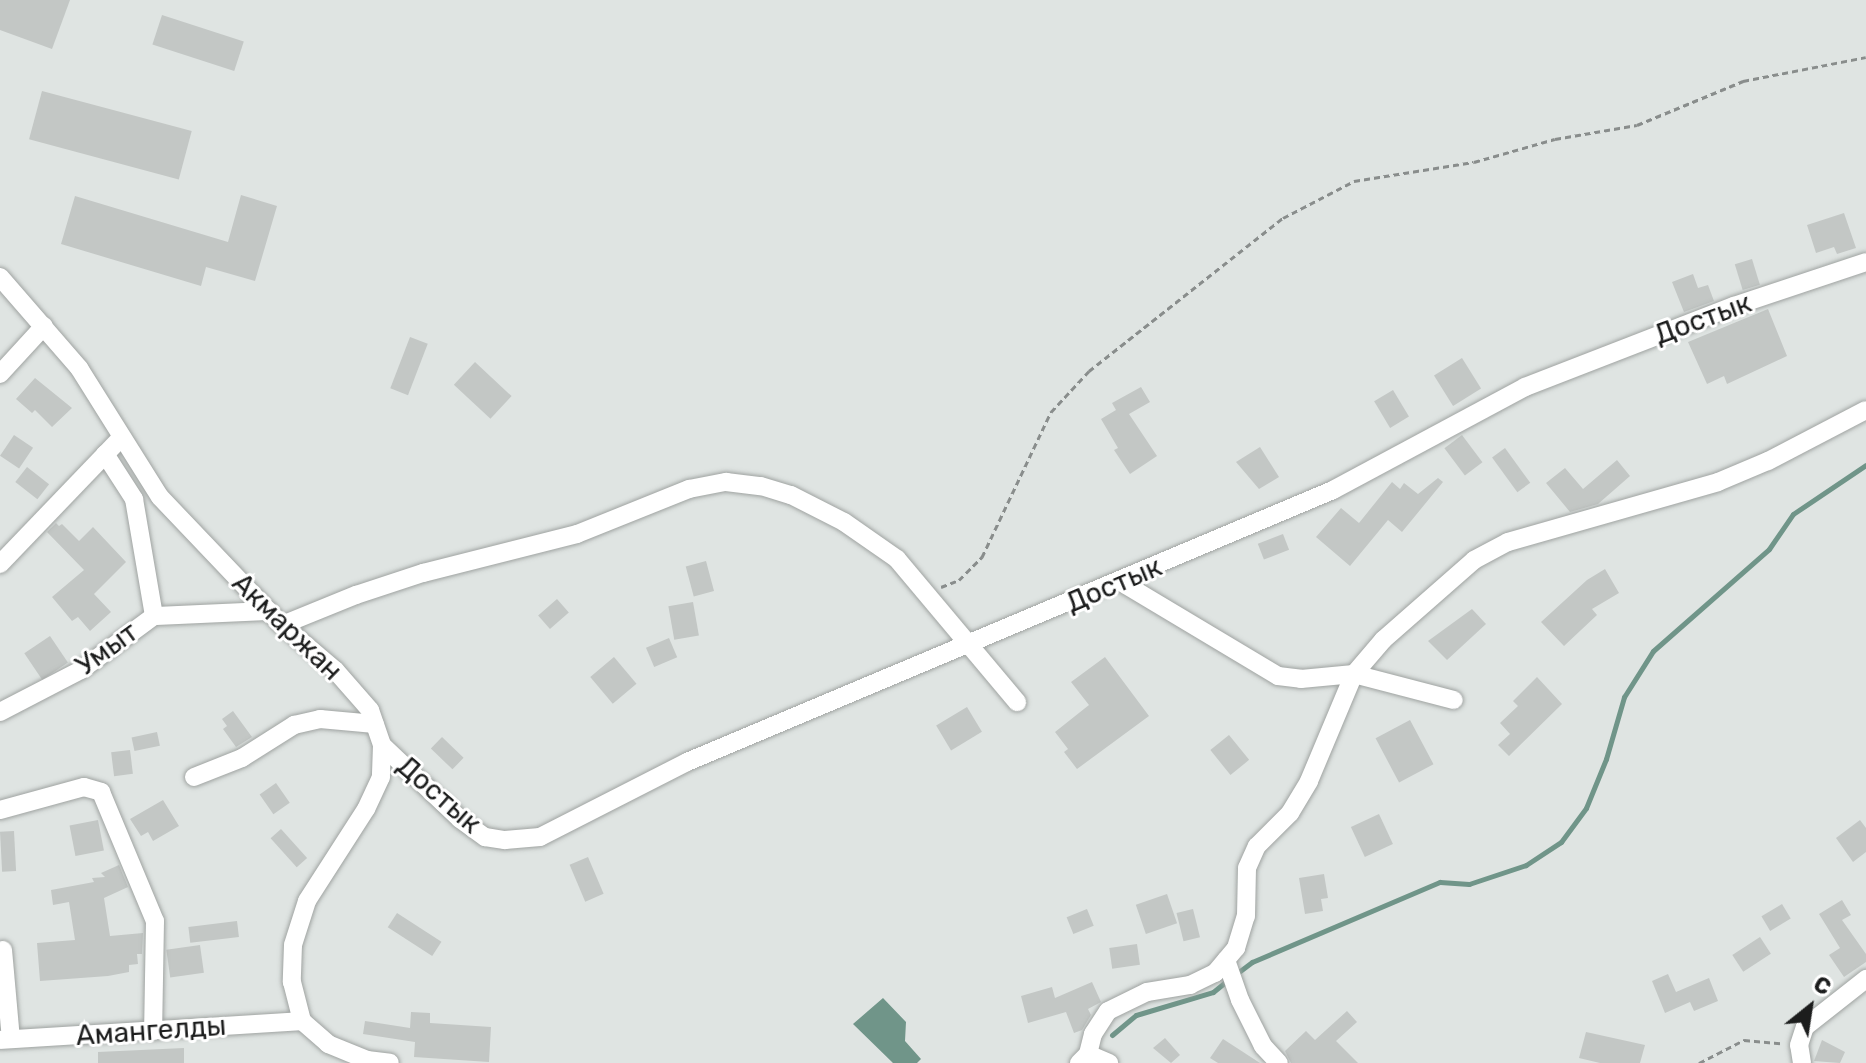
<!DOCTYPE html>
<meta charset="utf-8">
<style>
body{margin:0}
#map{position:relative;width:1866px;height:1063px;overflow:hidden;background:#dfe4e2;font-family:Rubik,sans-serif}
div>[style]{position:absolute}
.water>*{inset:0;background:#709589}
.stream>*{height:5px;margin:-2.5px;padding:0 2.5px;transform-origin:2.5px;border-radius:2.5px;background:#709589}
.building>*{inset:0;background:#c3c7c5;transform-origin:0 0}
.path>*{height:3px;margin-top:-1.5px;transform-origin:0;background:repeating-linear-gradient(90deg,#898d8c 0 6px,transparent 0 10px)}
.roads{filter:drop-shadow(0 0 2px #9fa3a1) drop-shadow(0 0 2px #9fa3a1)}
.minor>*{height:18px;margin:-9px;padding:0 9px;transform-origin:9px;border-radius:9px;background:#fff}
span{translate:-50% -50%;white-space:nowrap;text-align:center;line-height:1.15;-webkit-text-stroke:6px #fff;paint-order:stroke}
.street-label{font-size:28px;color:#1c1d1d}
.north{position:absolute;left:1770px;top:967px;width:80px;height:80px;-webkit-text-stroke:6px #fff;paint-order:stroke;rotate:30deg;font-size:22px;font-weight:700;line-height:32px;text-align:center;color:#1c1d1d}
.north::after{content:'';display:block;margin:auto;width:28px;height:36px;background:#1c1d1d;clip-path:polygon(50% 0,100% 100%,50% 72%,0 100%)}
</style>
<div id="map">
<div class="water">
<div style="clip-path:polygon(883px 998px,906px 1022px,905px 1041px,921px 1059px,917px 1063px,893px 1063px,853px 1024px)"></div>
</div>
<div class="stream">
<div style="left:1236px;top:974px;width:20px;rotate:-37deg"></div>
<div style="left:1252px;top:962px;width:204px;rotate:-23.1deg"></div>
<div style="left:1440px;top:882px;width:29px;rotate:4deg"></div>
<div style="left:1469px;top:884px;width:60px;rotate:-18.4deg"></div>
<div style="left:1526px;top:865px;width:42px;rotate:-33.3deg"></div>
<div style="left:1561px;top:842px;width:42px;rotate:-53.7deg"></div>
<div style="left:1586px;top:808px;width:53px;rotate:-67.8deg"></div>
<div style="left:1606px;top:759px;width:65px;rotate:-73.8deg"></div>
<div style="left:1624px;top:697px;width:54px;rotate:-57.8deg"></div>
<div style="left:1653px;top:651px;width:154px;rotate:-41.3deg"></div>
<div style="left:1769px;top:549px;width:42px;rotate:-55.6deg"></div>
<div style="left:1793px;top:514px;width:88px;rotate:-33.9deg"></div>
<div style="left:1112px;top:1035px;width:31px;rotate:-40deg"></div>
<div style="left:1136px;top:1015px;width:80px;rotate:-16.6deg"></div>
<div style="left:1213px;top:992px;width:19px;rotate:-39deg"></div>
</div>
<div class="building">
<div style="clip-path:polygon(0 0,70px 0,52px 49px,0 30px)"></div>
<div style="left:162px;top:15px;width:86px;height:31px;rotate:18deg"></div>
<div style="left:42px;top:91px;width:155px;height:50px;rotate:15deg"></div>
<div style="clip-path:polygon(241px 195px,277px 206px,255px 281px,206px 267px,201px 286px,61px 244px,75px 196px,228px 242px)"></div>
<div style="clip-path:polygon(1844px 213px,1856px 248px,1837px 254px,1834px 247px,1816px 253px,1807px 225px)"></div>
<div style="left:1752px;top:259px;width:27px;height:18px;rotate:73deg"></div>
<div style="clip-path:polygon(1693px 274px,1698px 288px,1708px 285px,1714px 301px,1684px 312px,1672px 282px)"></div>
<div style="clip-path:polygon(1768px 309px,1787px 356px,1727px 384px,1724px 376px,1707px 384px,1688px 342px)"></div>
<div style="left:410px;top:337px;width:19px;height:55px;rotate:21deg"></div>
<div style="left:1462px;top:358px;width:36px;height:33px;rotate:58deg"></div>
<div style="left:475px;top:362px;width:50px;height:31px;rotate:43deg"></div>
<div style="clip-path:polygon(35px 378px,72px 408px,52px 427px,35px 410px,32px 413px,16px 399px)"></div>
<div style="clip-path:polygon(1141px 387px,1150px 402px,1129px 414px,1157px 456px,1130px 474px,1114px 450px,1118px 448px,1101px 419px,1116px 410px,1112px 403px)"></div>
<div style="left:1393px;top:390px;width:31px;height:22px;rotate:59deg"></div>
<div style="left:14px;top:435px;width:23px;height:25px;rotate:34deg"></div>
<div style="left:1462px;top:435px;width:34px;height:22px;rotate:53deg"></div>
<div style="clip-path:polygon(1260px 447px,1279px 477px,1259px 489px,1236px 462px)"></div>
<div style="left:1505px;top:448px;width:43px;height:16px;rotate:54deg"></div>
<div style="clip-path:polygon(1617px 460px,1630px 476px,1598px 504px,1570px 512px,1546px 483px,1565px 468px,1583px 489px)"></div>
<div style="left:27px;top:467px;width:28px;height:19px;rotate:38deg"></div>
<div style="clip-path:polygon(1438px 478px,1443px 482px,1402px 532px,1388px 520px,1350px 566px,1316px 537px,1341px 508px,1359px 523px,1392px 482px,1400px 489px,1404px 483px,1418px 494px)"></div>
<div style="clip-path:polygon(56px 523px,59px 526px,62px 524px,79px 541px,93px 527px,126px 562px,94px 594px,111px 612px,90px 631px,78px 617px,72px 621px,52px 597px,84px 570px,47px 532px)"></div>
<div style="left:1283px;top:534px;width:17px;height:27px;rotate:69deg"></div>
<div style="left:706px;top:561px;width:31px;height:21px;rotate:75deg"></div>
<div style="clip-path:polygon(1605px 569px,1619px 593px,1592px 609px,1597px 615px,1564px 646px,1541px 622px,1587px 580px)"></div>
<div style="left:557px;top:599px;width:18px;height:25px;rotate:49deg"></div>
<div style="left:693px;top:602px;width:34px;height:25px;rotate:80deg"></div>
<div style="clip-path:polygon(1472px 609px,1486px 624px,1447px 660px,1428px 641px)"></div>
<div style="left:50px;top:636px;width:32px;height:31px;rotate:56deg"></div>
<div style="left:669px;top:638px;width:21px;height:25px;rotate:67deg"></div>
<div style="left:614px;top:657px;width:35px;height:31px;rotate:50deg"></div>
<div style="clip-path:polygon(1105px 657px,1149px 716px,1077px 769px,1064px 752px,1068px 749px,1055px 732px,1089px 705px,1071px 682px)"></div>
<div style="clip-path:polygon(1537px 677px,1562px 704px,1509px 756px,1498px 745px,1510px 734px,1500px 723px,1518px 706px,1513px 701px)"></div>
<div style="left:967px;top:707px;width:29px;height:36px;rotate:59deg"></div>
<div style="clip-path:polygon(233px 711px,252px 737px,236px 747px,223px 729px,227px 726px,222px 719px)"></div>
<div style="left:1410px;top:720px;width:50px;height:39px;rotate:62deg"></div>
<div style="left:157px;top:732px;width:14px;height:26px;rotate:78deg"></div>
<div style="left:1229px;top:735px;width:32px;height:24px;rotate:51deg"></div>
<div style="left:442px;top:737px;width:30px;height:16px;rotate:44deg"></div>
<div style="left:130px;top:750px;width:24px;height:19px;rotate:83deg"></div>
<div style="left:276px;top:783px;width:24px;height:20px;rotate:55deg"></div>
<div style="clip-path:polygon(163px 800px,179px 826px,153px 841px,148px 832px,141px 836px,130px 819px)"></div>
<div style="left:1379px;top:814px;width:33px;height:31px;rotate:65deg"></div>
<div style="left:98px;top:820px;width:31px;height:29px;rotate:79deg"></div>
<div style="clip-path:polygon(1860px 820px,1866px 828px,1866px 852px,1853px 862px,1836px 838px)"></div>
<div style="left:281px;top:829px;width:39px;height:14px;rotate:48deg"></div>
<div style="left:14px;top:831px;width:40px;height:14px;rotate:87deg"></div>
<div style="left:588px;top:857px;width:40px;height:20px;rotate:67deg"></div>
<div style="clip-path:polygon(119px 865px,128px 887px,104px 898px,110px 936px,143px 933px,142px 954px,137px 954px,138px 964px,129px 965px,129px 972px,108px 976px,40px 981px,37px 943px,75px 940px,69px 902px,53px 905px,51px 890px,94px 882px,92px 878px,105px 877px,101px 873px)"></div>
<div style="clip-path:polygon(1324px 874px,1328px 898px,1321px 899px,1323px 911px,1305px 914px,1299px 878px)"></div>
<div style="left:1167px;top:894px;width:31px;height:33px;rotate:71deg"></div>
<div style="clip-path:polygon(1842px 900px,1851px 915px,1842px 920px,1866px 954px,1866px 962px,1844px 977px,1829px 955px,1840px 948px,1819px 914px)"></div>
<div style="left:1782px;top:904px;width:17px;height:24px;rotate:59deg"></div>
<div style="left:1087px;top:909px;width:18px;height:22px;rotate:68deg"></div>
<div style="left:1193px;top:909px;width:29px;height:17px;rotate:76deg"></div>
<div style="left:397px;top:913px;width:53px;height:17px;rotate:33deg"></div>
<div style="left:237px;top:921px;width:16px;height:49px;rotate:83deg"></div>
<div style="left:1760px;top:937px;width:20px;height:33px;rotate:57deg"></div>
<div style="left:1137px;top:944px;width:21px;height:28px;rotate:82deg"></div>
<div style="left:200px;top:945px;width:28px;height:34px;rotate:82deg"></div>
<div style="clip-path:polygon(1668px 974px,1676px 992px,1709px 978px,1718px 1001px,1694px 1011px,1690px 1002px,1665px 1013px,1652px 981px)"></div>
<div style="clip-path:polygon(1092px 982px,1101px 1002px,1088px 1009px,1091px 1015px,1082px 1030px,1074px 1033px,1066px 1012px,1028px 1023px,1021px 996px,1052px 987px,1055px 998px)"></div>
<div style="clip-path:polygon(1347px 1011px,1357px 1022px,1336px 1041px,1358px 1063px,1291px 1063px,1285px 1051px,1306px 1031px,1315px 1040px)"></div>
<div style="clip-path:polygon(411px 1012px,430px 1013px,430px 1023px,491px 1027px,489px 1062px,414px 1057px,415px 1042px,363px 1034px,365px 1021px,410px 1028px)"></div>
<div style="clip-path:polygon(1586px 1032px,1645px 1045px,1640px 1063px,1600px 1063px,1579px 1058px)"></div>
<div style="clip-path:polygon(1165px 1038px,1180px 1055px,1171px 1063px,1153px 1048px)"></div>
<div style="clip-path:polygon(1223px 1039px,1240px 1050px,1260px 1063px,1218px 1063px,1210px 1058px)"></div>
<div style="clip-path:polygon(1822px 1040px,1845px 1052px,1840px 1063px,1814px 1061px)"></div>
<div style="clip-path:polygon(184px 1048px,184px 1063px,98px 1063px,98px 1052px)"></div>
</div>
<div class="path">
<div style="left:941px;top:587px;width:19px;rotate:-21deg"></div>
<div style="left:959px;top:580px;width:33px;rotate:-45deg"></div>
<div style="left:982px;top:557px;width:161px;rotate:-64.6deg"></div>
<div style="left:1051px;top:412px;width:56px;rotate:-47.2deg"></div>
<div style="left:1089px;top:371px;width:247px;rotate:-38.3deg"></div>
<div style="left:1283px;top:218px;width:80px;rotate:-27.5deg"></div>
<div style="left:1354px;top:181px;width:121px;rotate:-9deg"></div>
<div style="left:1474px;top:162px;width:84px;rotate:-15.9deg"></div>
<div style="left:1555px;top:139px;width:83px;rotate:-9.7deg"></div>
<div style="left:1637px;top:125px;width:115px;rotate:-22.5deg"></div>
<div style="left:1743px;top:81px;width:125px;rotate:-11deg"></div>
<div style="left:1699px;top:1063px;width:51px;rotate:-27.1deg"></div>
<div style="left:1744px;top:1040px;width:37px;rotate:5deg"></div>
</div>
<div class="roads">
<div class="minor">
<div style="left:0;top:277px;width:121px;rotate:49deg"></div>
<div style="left:79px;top:368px;width:152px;rotate:57.9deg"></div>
<div style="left:160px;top:497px;width:177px;rotate:46.4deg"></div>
<div style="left:282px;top:625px;width:70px;rotate:40.3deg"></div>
<div style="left:335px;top:670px;width:53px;rotate:48.8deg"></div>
<div style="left:370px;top:710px;width:37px;rotate:71deg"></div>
<div style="left:382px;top:745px;width:32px;rotate:92deg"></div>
<div style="left:381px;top:777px;width:35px;rotate:115deg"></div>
<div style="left:366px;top:809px;width:109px;rotate:122.7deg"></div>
<div style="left:307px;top:901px;width:46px;rotate:107.7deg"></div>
<div style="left:293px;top:945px;width:37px;rotate:92deg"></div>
<div style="left:292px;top:982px;width:40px;rotate:75.6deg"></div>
<div style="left:0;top:374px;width:65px;rotate:-47.5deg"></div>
<div style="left:105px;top:454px;width:54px;rotate:57.2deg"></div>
<div style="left:134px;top:499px;width:119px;rotate:80.3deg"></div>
<div style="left:0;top:564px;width:175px;rotate:-46.2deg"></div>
<div style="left:1121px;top:582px;width:183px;rotate:30.9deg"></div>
<div style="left:1278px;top:676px;width:23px;rotate:7deg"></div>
<div style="left:1301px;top:679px;width:53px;rotate:-5.4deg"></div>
<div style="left:1354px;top:674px;width:103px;rotate:14.6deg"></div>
<div style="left:282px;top:625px;width:80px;rotate:-22.1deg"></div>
<div style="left:356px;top:595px;width:71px;rotate:-18.2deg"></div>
<div style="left:423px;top:573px;width:159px;rotate:-14.2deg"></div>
<div style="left:577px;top:534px;width:121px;rotate:-21.9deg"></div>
<div style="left:689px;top:489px;width:38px;rotate:-11deg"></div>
<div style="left:726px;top:482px;width:35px;rotate:7deg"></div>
<div style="left:761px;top:486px;width:31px;rotate:17deg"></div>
<div style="left:791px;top:495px;width:59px;rotate:27deg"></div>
<div style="left:844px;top:522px;width:65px;rotate:34.9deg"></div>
<div style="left:897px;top:559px;width:187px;rotate:50deg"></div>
<div style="left:0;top:712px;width:91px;rotate:-27.4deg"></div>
<div style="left:81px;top:670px;width:91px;rotate:-36.5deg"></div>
<div style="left:154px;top:616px;width:115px;rotate:-2.5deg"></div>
<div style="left:382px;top:745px;width:108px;rotate:43.5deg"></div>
<div style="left:460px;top:819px;width:31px;rotate:36deg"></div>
<div style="left:485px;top:837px;width:20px;rotate:9deg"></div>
<div style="left:505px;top:840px;width:35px;rotate:-5deg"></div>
<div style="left:540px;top:837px;width:165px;rotate:-27deg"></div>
<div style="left:687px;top:762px;width:701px;rotate:-22.83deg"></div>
<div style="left:1333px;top:490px;width:218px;rotate:-28.2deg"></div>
<div style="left:1525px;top:387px;width:224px;rotate:-21.2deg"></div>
<div style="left:1734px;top:306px;width:139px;rotate:-18.4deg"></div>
<div style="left:194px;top:777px;width:52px;rotate:-21.6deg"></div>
<div style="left:242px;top:758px;width:62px;rotate:-32.4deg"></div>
<div style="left:294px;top:725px;width:27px;rotate:-13deg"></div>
<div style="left:320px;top:719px;width:55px;rotate:5.2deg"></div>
<div style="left:0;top:810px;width:87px;rotate:-15.3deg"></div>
<div style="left:84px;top:787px;width:18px;rotate:16deg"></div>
<div style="left:101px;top:792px;width:140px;rotate:67.3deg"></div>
<div style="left:155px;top:921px;width:110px;rotate:91deg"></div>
<div style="left:3px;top:950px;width:89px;rotate:84.9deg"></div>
<div style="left:1226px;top:960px;width:42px;rotate:70.7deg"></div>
<div style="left:1240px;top:1000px;width:51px;rotate:63.4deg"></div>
<div style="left:1263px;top:1046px;width:23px;rotate:47deg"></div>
<div style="left:302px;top:1021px;width:35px;rotate:41deg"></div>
<div style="left:328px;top:1044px;width:42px;rotate:22.3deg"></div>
<div style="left:367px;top:1060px;width:23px;rotate:7deg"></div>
<div style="left:0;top:1040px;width:303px;rotate:-3.6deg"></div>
<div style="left:1088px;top:1054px;width:23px;rotate:23deg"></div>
<div style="left:1079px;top:1063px;width:13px;rotate:-45deg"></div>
<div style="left:1088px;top:1054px;width:21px;rotate:-76deg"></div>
<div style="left:1093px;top:1034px;width:27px;rotate:-57deg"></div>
<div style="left:1108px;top:1011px;width:43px;rotate:-26deg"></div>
<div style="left:1147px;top:992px;width:44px;rotate:-9.2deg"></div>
<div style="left:1190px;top:985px;width:28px;rotate:-26deg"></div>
<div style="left:1215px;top:973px;width:33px;rotate:-50deg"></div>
<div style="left:1236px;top:948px;width:34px;rotate:-73deg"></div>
<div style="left:1246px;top:916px;width:48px;rotate:-88.8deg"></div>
<div style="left:1247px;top:868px;width:24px;rotate:-66deg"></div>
<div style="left:1257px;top:846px;width:47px;rotate:-45deg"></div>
<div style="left:1290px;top:813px;width:37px;rotate:-59deg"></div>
<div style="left:1309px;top:781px;width:116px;rotate:-67.2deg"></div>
<div style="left:1354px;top:674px;width:45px;rotate:-49.5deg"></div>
<div style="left:1383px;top:640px;width:121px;rotate:-41.3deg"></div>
<div style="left:1474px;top:560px;width:38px;rotate:-28deg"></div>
<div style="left:1508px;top:542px;width:218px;rotate:-15.9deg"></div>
<div style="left:1718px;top:482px;width:54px;rotate:-22.8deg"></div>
<div style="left:1768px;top:461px;width:110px;rotate:-27.5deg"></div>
<div style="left:1802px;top:1063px;width:18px;rotate:-99deg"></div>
<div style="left:1799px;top:1045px;width:19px;rotate:-72deg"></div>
<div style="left:1805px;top:1027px;width:78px;rotate:-38.2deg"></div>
</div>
</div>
<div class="street-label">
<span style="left:1703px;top:319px;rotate:-20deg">Достык</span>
<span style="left:1114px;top:585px;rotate:-23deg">Достык</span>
<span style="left:287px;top:627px;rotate:44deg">Акмаржан</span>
<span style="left:107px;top:649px;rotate:-36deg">Умыт</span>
<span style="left:439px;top:795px;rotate:41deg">Достык</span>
<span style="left:151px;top:1031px;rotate:-4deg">Амангелды</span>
</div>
<div class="north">С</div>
</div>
